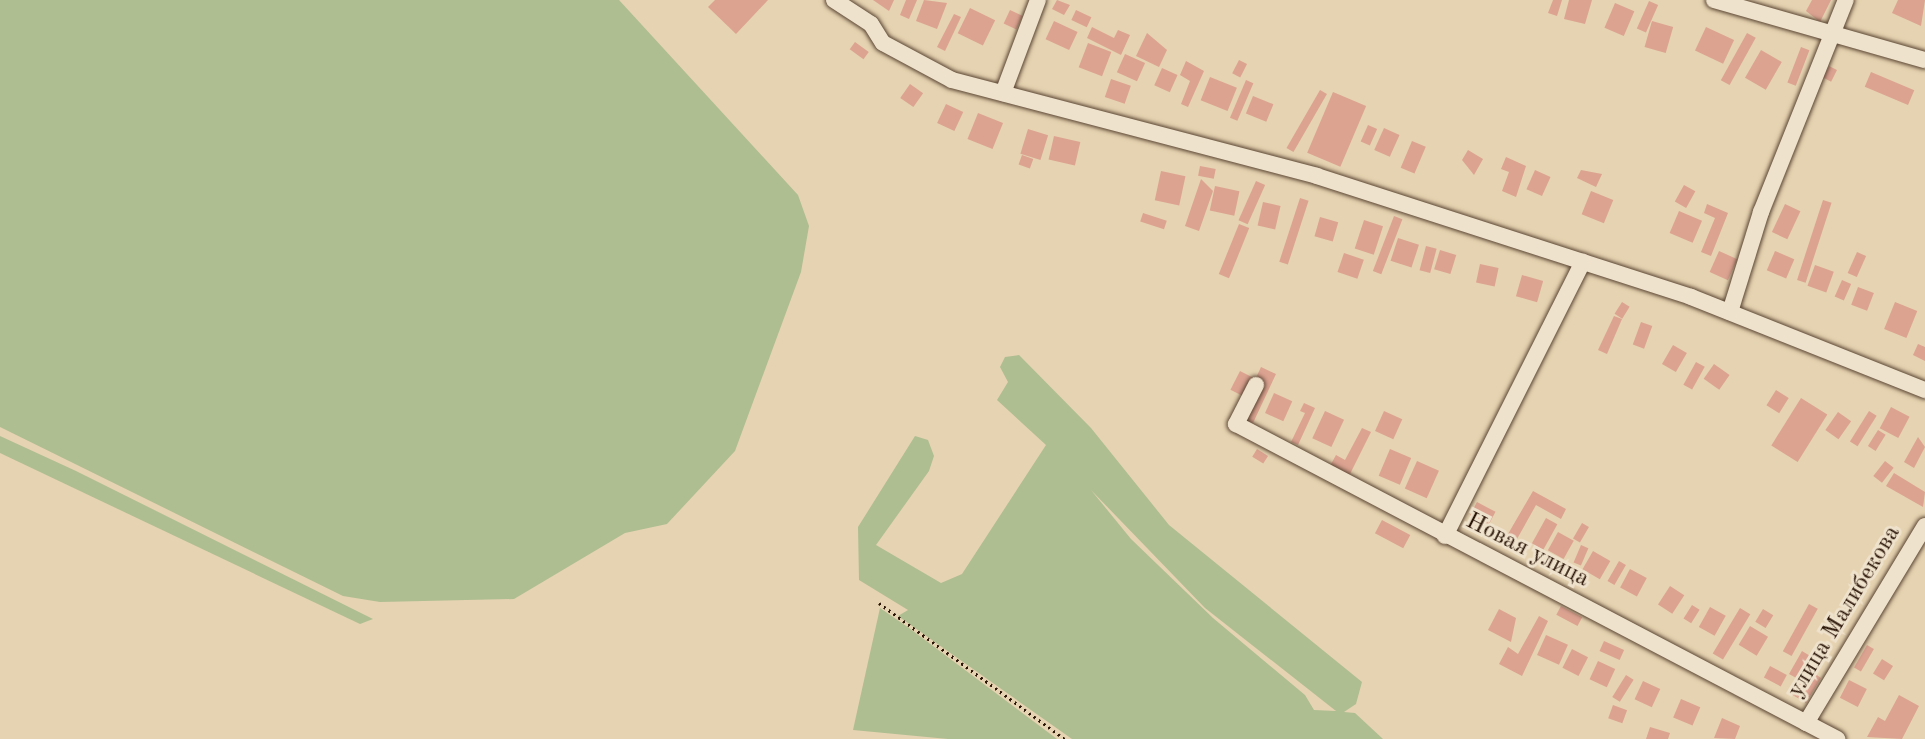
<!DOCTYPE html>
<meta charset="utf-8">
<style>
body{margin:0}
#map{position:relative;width:1925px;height:739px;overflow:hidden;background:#e6d3b1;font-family:"Old Standard TT",serif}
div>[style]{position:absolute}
.green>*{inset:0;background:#aebe91}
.building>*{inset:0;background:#dca391;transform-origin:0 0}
.path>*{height:3px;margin-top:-1.5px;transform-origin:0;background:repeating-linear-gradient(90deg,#2a1507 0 2px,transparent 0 6px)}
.roads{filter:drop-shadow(0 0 2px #594432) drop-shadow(0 0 2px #594432)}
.minor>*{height:16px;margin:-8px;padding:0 8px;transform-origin:8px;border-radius:8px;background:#efe2cc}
span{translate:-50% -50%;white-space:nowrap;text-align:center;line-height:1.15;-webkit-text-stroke:6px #efe2cc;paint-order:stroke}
.street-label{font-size:24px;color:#2a1507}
</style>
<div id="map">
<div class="green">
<div style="clip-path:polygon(0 0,619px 0,798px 195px,809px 226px,801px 272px,735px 451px,667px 524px,625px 533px,514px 599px,380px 602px,343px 596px,0 427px)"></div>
<div style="clip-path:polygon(evenodd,1019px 355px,1091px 428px,1169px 525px,1362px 682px,1356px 704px,1344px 712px,1355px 713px,1383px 739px,1072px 739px,898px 616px,908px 610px,859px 580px,858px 527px,915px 436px,928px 440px,934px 456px,929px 471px,876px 545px,941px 583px,962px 574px,1046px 445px,997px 400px,1008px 382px,1000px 367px,1005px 357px,1019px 355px,1091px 490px,1205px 608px,1336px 711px,1314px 710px,1305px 695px,1213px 618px,1131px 539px,1091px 490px)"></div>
<div style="clip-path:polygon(0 436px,76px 471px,373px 619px,360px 624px,0 453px)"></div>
<div style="clip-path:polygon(880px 608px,909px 628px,1057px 739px,948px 739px,853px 730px)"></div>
</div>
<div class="building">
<div style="clip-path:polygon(715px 0,768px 0,736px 34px,708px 7px)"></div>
<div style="clip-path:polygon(873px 0,894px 0,889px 11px)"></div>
<div style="clip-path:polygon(906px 0,917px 0,909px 19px,900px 15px)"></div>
<div style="clip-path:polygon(924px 0,947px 3px,937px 29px,916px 21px)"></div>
<div style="clip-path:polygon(1057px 0,1070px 5px,1064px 15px,1052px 9px)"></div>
<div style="clip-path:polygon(1553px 0,1562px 0,1557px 16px,1548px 13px)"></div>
<div style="clip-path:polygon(1569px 0,1592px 0,1585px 24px,1564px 19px)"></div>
<div style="clip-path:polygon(1812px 0,1831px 0,1820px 22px,1806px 11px)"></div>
<div style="clip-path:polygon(1898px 0,1925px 0,1921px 26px,1892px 13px)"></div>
<div style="left:1649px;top:1px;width:10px;height:30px;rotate:24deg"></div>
<div style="left:1615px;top:3px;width:21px;height:27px;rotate:23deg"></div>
<div style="left:970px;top:8px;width:28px;height:28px;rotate:26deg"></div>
<div style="left:1010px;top:10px;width:14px;height:15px;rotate:25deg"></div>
<div style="left:1076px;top:10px;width:17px;height:11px;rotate:25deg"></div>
<div style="clip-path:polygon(954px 14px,961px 17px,945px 51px,937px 47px)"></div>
<div style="left:1054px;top:21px;width:26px;height:20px;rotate:25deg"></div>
<div style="left:1652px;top:21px;width:22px;height:27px;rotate:16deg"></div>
<div style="clip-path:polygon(1092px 27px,1114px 38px,1118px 30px,1130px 35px,1121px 55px,1087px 38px)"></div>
<div style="left:1706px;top:27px;width:31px;height:26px;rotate:25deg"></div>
<div style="clip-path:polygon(1147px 33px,1167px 50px,1159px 67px,1136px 56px)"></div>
<div style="left:1747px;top:33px;width:10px;height:54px;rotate:29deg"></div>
<div style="left:855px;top:42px;width:17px;height:9px;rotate:36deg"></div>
<div style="left:1088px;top:43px;width:25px;height:26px;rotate:21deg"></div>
<div style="left:1801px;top:47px;width:9px;height:38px;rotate:21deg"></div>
<div style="left:1761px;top:50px;width:24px;height:32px;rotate:30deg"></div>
<div style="left:1125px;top:54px;width:22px;height:20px;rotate:24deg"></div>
<div style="left:1239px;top:60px;width:9px;height:15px;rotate:27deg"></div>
<div style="clip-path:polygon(1186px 61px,1204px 71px,1188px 107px,1181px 104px,1190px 81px,1180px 75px)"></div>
<div style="left:1829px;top:66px;width:9px;height:13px;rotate:27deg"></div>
<div style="left:1162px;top:68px;width:17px;height:19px;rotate:24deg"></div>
<div style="left:1871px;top:72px;width:47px;height:16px;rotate:23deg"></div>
<div style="left:1210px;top:77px;width:29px;height:25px;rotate:22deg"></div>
<div style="left:1111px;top:79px;width:21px;height:19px;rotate:19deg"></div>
<div style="left:1246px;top:80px;width:8px;height:41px;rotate:23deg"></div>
<div style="left:910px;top:84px;width:16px;height:17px;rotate:35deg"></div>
<div style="left:1320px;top:90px;width:8px;height:67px;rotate:30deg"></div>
<div style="left:1333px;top:92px;width:36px;height:66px;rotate:23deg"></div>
<div style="left:1253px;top:96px;width:22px;height:19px;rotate:22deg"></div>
<div style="left:946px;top:104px;width:19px;height:21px;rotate:25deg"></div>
<div style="left:978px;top:113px;width:27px;height:28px;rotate:22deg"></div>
<div style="left:1368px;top:125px;width:10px;height:18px;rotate:24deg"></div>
<div style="left:1384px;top:128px;width:17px;height:24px;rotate:24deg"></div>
<div style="left:1028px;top:129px;width:21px;height:26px;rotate:17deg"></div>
<div style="left:1054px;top:136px;width:27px;height:24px;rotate:13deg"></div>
<div style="left:1412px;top:141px;width:15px;height:29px;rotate:23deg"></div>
<div style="clip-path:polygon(1468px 150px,1483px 159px,1474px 175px,1462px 160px)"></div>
<div style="left:1022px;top:155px;width:12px;height:10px;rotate:20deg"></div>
<div style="clip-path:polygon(1506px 157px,1526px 166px,1516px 197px,1502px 191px,1509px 172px,1501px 169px)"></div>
<div style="left:1200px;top:166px;width:16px;height:10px;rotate:11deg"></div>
<div style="left:1535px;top:170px;width:17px;height:21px;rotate:24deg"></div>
<div style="clip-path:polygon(1581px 170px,1602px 174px,1596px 187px,1577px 178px)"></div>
<div style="left:1161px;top:171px;width:25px;height:30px;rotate:12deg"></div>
<div style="clip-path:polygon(1201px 179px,1213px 191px,1199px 231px,1185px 226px)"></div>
<div style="left:1256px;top:181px;width:10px;height:43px;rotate:24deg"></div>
<div style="left:1684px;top:185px;width:13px;height:19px;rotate:29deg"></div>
<div style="left:1215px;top:186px;width:25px;height:25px;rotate:12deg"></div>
<div style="left:1591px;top:191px;width:24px;height:25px;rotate:22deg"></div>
<div style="left:1300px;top:198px;width:9px;height:67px;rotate:18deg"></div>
<div style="left:1823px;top:200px;width:9px;height:84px;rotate:18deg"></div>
<div style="left:1263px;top:202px;width:18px;height:24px;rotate:13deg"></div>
<div style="clip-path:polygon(1707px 204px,1728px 213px,1711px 256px,1701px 252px,1715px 218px,1704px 213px)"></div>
<div style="left:1785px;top:204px;width:17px;height:31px;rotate:25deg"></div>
<div style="left:1679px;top:211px;width:25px;height:24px;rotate:23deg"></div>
<div style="left:1143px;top:213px;width:25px;height:9px;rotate:18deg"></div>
<div style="left:1394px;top:216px;width:9px;height:59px;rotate:21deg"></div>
<div style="left:1320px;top:217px;width:19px;height:20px;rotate:16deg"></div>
<div style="left:1364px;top:220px;width:20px;height:30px;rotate:18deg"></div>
<div style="left:1239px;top:224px;width:11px;height:54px;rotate:22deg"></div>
<div style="left:1398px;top:238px;width:22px;height:24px;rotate:18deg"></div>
<div style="left:1426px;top:246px;width:11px;height:25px;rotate:15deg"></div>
<div style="left:1440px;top:250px;width:17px;height:20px;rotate:17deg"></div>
<div style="left:1719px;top:251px;width:20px;height:23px;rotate:24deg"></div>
<div style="left:1775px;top:251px;width:21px;height:21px;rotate:23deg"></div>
<div style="left:1857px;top:252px;width:10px;height:23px;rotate:24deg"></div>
<div style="left:1344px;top:253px;width:21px;height:20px;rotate:19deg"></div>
<div style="left:1480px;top:264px;width:19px;height:19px;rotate:12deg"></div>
<div style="left:1815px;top:265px;width:20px;height:22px;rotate:20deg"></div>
<div style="left:1522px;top:275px;width:22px;height:22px;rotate:16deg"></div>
<div style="left:1842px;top:280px;width:10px;height:18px;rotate:24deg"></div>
<div style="left:1858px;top:287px;width:17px;height:19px;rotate:21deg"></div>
<div style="left:1622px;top:302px;width:9px;height:14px;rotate:32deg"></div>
<div style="left:1895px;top:302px;width:24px;height:29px;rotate:22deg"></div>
<div style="clip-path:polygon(1614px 316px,1622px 319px,1607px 354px,1598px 350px)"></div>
<div style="left:1641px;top:322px;width:12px;height:24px;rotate:20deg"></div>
<div style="clip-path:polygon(1918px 344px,1925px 347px,1925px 361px,1913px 355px)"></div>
<div style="left:1673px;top:345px;width:16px;height:22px;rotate:30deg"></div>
<div style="left:1696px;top:362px;width:10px;height:26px;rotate:29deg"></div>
<div style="left:1714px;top:364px;width:19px;height:18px;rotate:35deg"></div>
<div style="clip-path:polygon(1261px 367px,1276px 374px,1253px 423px,1247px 420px,1264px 384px,1255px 380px)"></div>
<div style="left:1240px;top:371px;width:16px;height:21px;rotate:27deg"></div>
<div style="left:1776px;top:390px;width:15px;height:18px;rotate:32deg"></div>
<div style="left:1274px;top:393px;width:20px;height:22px;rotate:24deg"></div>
<div style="left:1801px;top:398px;width:31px;height:56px;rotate:32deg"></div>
<div style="clip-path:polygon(1304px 403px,1315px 408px,1298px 445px,1291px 442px,1305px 413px,1300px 411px)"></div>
<div style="left:1891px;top:407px;width:21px;height:24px;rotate:28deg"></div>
<div style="left:1325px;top:411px;width:21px;height:30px;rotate:25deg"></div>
<div style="left:1384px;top:411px;width:20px;height:22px;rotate:24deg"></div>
<div style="left:1869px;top:411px;width:9px;height:36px;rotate:32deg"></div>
<div style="left:1838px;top:412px;width:16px;height:22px;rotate:35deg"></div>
<div style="clip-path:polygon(1362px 428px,1371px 432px,1349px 476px,1330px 466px,1336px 455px,1345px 460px)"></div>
<div style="left:1878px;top:430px;width:9px;height:19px;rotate:32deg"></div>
<div style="clip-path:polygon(1918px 437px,1925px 447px,1914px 468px,1904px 462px)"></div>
<div style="left:1257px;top:449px;width:13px;height:9px;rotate:32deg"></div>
<div style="left:1390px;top:449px;width:23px;height:29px;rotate:23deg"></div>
<div style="left:1417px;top:461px;width:24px;height:30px;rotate:24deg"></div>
<div style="left:1885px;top:461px;width:11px;height:19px;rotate:38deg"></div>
<div style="clip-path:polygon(1894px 473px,1925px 492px,1923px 507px,1886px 486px)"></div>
<div style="clip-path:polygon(1533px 491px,1566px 509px,1561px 519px,1536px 505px,1517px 539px,1508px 534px)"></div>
<div style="left:1477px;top:502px;width:21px;height:15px;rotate:28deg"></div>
<div style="left:1546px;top:518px;width:13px;height:29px;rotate:29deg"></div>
<div style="left:1382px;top:520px;width:32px;height:15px;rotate:28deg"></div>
<div style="left:1582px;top:523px;width:8px;height:18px;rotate:30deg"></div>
<div style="left:1558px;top:532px;width:18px;height:21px;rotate:29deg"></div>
<div style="left:1581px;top:545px;width:8px;height:19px;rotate:23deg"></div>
<div style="left:1593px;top:551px;width:20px;height:21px;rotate:30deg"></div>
<div style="left:1619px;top:561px;width:8px;height:23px;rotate:30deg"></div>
<div style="left:1630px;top:569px;width:19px;height:21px;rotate:28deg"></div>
<div style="left:1670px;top:586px;width:17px;height:22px;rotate:33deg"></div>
<div style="left:1809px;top:604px;width:10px;height:54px;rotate:29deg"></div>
<div style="left:1692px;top:605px;width:9px;height:16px;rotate:32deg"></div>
<div style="left:1561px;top:606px;width:24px;height:10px;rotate:28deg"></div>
<div style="left:1710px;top:607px;width:18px;height:23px;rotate:29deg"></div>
<div style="left:1740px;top:608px;width:12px;height:53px;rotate:31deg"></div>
<div style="clip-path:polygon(1499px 609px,1516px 618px,1511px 642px,1488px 630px)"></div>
<div style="left:1763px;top:609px;width:12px;height:15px;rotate:31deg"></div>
<div style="clip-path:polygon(1539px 616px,1548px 621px,1522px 676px,1499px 664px,1508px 647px,1518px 654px)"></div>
<div style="left:1750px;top:626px;width:21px;height:22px;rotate:31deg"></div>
<div style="left:1546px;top:635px;width:24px;height:22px;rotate:24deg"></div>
<div style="left:1604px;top:641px;width:22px;height:11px;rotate:24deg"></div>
<div style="left:1867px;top:645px;width:8px;height:26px;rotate:30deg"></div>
<div style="left:1572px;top:649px;width:18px;height:21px;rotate:27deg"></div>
<div style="clip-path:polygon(1802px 651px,1820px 662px,1814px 673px,1821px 678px,1806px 703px,1791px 694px,1800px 680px,1789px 674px)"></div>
<div style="left:1882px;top:659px;width:13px;height:17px;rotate:32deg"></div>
<div style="left:1598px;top:661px;width:19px;height:20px;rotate:25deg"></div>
<div style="left:1770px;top:666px;width:19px;height:13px;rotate:28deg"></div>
<div style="left:1626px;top:675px;width:9px;height:26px;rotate:32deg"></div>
<div style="left:1849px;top:680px;width:20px;height:20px;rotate:27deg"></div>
<div style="left:1643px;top:681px;width:19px;height:20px;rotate:25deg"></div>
<div style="clip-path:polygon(1899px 695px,1919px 706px,1902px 739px,1867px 737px,1878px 717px,1885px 721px)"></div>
<div style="left:1681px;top:699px;width:21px;height:20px;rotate:23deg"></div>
<div style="left:1613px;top:705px;width:15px;height:14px;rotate:20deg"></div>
<div style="clip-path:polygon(1722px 718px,1740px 726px,1735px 739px,1714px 738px)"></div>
<div style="clip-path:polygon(1650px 727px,1670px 733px,1668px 739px,1646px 739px)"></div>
</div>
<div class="path">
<div style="left:879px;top:603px;width:230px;rotate:36.2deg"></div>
</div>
<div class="roads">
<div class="minor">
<div style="left:834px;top:0;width:44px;rotate:33deg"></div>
<div style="left:871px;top:24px;width:22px;rotate:58deg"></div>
<div style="left:883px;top:43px;width:78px;rotate:28.2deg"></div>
<div style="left:952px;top:80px;width:377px;rotate:14.7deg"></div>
<div style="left:1317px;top:176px;width:393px;rotate:17.9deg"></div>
<div style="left:1691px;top:297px;width:252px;rotate:21.7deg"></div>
<div style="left:1714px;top:0;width:219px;rotate:15.9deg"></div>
<div style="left:1003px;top:93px;width:99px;rotate:-69.4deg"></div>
<div style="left:1730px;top:312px;width:105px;rotate:-72.8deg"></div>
<div style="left:1761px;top:212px;width:228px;rotate:-68.2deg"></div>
<div style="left:1256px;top:385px;width:44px;rotate:117.1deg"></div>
<div style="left:1236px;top:424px;width:679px;rotate:27.66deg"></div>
<div style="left:1445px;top:536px;width:307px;rotate:-63.3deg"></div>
<div style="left:1806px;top:723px;width:230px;rotate:-58.9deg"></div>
</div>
</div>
<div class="street-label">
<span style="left:1527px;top:551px;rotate:27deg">Новая улица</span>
<span style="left:1845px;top:612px;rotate:-59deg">улица Малибекова</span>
</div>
</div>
